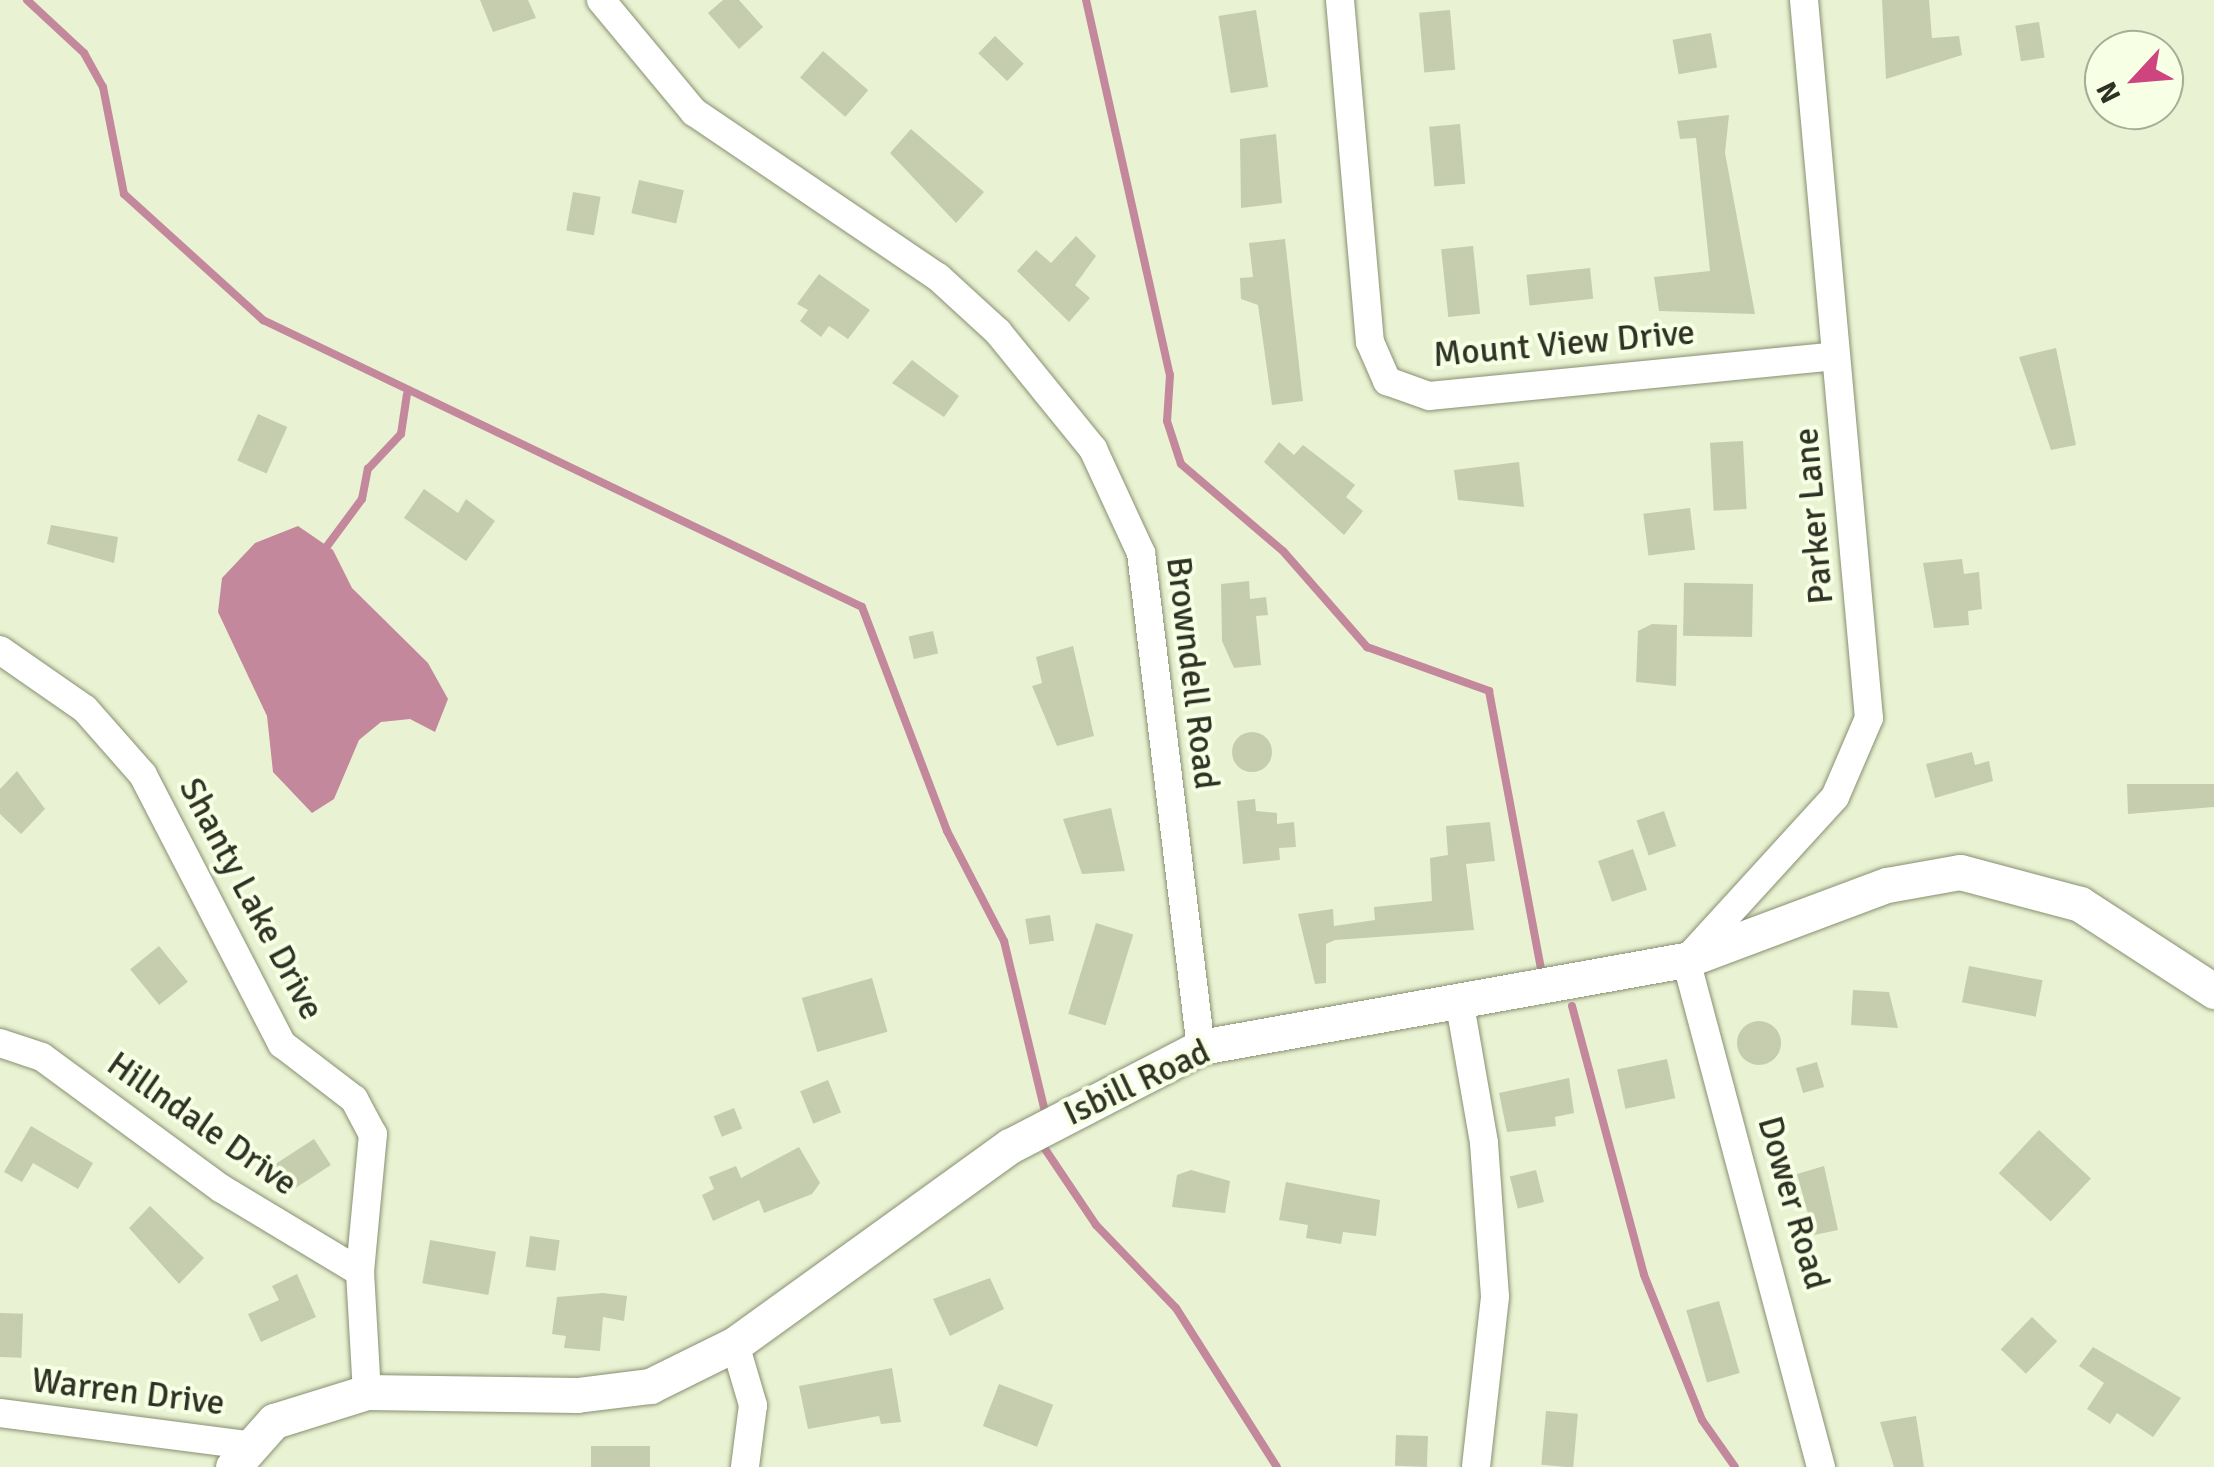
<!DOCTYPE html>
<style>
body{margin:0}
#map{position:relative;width:2214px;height:1467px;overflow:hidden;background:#e9f2d2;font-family:Signika,sans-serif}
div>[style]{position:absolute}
.water>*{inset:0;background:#c4889c}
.stream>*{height:8px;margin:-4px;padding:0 4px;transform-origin:4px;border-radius:4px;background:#c4889c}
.building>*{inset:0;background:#c5cdae;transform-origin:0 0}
.round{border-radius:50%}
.roads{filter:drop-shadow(0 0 2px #889072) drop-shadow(0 0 2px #889072)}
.minor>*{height:28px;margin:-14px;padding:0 14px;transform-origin:14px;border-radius:14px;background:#fff}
.tertiary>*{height:35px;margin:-17.5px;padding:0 17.5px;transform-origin:17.5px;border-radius:17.5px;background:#fff}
span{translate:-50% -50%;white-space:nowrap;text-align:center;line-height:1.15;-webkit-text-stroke:8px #f7ffe4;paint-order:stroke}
.street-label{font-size:35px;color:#2e3124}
.north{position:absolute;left:2084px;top:30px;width:100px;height:100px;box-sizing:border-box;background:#f7ffe4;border:2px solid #a7ad97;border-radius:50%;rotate:244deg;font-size:28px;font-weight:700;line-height:40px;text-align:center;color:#2e3124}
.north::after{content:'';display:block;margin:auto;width:35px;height:45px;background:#cd447f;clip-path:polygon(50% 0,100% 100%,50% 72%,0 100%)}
</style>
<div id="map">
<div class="water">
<div style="clip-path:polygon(298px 526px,333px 550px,352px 588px,428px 663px,448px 699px,435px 732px,410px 719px,381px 722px,359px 740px,334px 799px,312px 813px,273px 772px,267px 716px,218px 612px,222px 578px,255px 543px)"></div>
</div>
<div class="stream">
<div style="left:27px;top:0;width:78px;rotate:42.9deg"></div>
<div style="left:84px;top:53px;width:39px;rotate:61deg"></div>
<div style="left:103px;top:87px;width:109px;rotate:78.9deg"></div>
<div style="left:124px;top:194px;width:188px;rotate:42.2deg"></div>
<div style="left:263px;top:320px;width:664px;rotate:25.6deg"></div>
<div style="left:862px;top:607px;width:240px;rotate:69.2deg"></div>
<div style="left:947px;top:831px;width:124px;rotate:62.6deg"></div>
<div style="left:1004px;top:941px;width:172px;rotate:76.5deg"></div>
<div style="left:1086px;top:0;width:384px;rotate:77.4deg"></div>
<div style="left:1170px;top:375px;width:46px;rotate:93.7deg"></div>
<div style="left:1167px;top:421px;width:45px;rotate:72deg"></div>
<div style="left:1181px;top:464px;width:134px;rotate:40.5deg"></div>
<div style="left:1283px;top:551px;width:128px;rotate:48.8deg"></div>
<div style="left:1367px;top:647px;width:130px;rotate:19.8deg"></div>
<div style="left:1489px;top:691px;width:282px;rotate:79.4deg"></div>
<div style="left:322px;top:553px;width:67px;rotate:-53.5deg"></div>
<div style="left:362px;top:499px;width:31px;rotate:-79deg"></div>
<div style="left:368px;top:469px;width:48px;rotate:-46.7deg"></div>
<div style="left:401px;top:434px;width:40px;rotate:-81.5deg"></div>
<div style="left:1572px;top:1006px;width:278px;rotate:75deg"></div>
<div style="left:1644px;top:1275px;width:156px;rotate:68.2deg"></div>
<div style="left:1702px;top:1420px;width:57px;rotate:54.9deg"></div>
<div style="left:1045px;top:1149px;width:92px;rotate:56.1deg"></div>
<div style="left:1096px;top:1225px;width:115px;rotate:46.1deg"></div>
<div style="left:1176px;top:1308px;width:188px;rotate:57.6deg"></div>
</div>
<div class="building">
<div style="clip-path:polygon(480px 0,528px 0,536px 18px,493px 32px)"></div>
<div style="clip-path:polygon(723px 0,739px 0,763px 27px,739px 49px,708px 13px)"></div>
<div style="clip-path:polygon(1882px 0,1929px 0,1932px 38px,1959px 36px,1962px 55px,1886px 79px)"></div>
<div style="left:1256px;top:10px;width:78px;height:38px;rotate:81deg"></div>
<div style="left:1450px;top:10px;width:60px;height:31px;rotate:85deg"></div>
<div style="left:2039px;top:22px;width:36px;height:24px;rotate:81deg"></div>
<div style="left:1711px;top:33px;width:35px;height:39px;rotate:80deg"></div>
<div style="left:995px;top:36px;width:40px;height:24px;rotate:44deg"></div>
<div style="left:823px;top:51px;width:60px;height:35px;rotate:41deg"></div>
<div style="clip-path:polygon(1729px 115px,1725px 153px,1755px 314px,1659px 311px,1654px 277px,1710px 271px,1696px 138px,1680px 139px,1677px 121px)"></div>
<div style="left:1460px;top:124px;width:60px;height:31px;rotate:85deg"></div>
<div style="clip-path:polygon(911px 129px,984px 192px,956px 223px,890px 153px)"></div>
<div style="clip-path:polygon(1276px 134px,1282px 203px,1241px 208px,1240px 139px)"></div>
<div style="left:639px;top:180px;width:46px;height:34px;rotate:13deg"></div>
<div style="left:573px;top:192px;width:28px;height:39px;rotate:10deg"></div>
<div style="clip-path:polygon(1076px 236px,1096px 256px,1075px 285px,1090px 298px,1069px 322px,1017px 271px,1036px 250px,1051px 263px)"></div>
<div style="clip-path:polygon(1285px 239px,1303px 401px,1272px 405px,1258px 305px,1241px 299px,1240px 278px,1253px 277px,1249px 243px)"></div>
<div style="left:1473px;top:246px;width:68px;height:32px;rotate:84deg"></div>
<div style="left:1590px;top:268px;width:31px;height:64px;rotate:84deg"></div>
<div style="clip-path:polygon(819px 274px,870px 310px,848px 339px,829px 326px,821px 337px,800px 321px,808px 310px,797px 304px)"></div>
<div style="clip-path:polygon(2056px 348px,2076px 445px,2051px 450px,2019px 357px)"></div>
<div style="clip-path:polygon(912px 360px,959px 396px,944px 417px,892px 383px)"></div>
<div style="left:258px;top:414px;width:32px;height:51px;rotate:24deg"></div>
<div style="left:1743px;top:441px;width:68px;height:33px;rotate:87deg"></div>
<div style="clip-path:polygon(1279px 442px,1294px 455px,1303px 445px,1355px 485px,1346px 497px,1363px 511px,1344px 535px,1264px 462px)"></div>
<div style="clip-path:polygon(1519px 462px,1524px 507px,1458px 500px,1454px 470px)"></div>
<div style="clip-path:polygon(424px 489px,458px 513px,466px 499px,495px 521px,466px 561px,404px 518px)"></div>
<div style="left:1690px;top:508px;width:42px;height:47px;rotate:83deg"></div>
<div style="clip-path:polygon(51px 525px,118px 537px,114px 563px,47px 544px)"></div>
<div style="clip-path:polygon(1962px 559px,1964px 574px,1979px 572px,1982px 609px,1968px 611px,1969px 625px,1934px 628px,1923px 563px)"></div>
<div style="clip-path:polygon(1249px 581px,1250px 599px,1266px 597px,1268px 615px,1256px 616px,1261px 665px,1234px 668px,1222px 641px,1221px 584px)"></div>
<div style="left:1753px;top:584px;width:53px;height:69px;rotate:91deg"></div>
<div style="clip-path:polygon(1652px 624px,1677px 625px,1676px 686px,1636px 682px,1638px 631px)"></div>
<div style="left:933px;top:631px;width:23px;height:25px;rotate:77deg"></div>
<div style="clip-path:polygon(1073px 646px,1094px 736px,1057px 746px,1032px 686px,1042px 683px,1036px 657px)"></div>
<div class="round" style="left:1232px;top:732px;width:40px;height:40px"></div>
<div style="clip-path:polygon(1972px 752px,1975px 765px,1989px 761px,1993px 781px,1935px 798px,1926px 764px)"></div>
<div style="clip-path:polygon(17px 771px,45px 809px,21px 834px,0 814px,0 789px)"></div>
<div style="clip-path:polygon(2127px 784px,2214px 784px,2214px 807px,2128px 814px)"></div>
<div style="clip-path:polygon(1255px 799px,1256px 811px,1277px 813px,1277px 824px,1294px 822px,1296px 847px,1279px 848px,1280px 860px,1243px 864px,1237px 801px)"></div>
<div style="clip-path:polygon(1111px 808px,1125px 871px,1082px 874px,1063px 819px)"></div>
<div style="left:1664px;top:811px;width:37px;height:29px;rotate:71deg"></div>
<div style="clip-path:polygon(1490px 822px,1495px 861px,1466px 864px,1474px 930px,1335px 940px,1326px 944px,1326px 983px,1315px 984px,1298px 914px,1333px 909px,1334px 926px,1375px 920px,1374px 907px,1432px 901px,1430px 858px,1448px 855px,1446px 826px)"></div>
<div style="left:1633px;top:849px;width:43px;height:37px;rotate:71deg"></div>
<div style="left:1050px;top:915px;width:26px;height:25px;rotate:81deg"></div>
<div style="left:1096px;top:923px;width:39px;height:95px;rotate:17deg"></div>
<div style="left:159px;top:946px;width:46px;height:37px;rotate:51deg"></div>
<div style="left:1969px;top:966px;width:75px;height:37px;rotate:11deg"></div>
<div style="left:872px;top:978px;width:56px;height:73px;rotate:74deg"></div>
<div style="clip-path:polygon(1853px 990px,1889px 992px,1898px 1028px,1851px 1025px)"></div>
<div class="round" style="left:1737px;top:1021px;width:44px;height:44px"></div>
<div style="left:1667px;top:1059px;width:40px;height:51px;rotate:78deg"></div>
<div style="left:1817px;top:1062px;width:26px;height:22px;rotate:74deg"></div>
<div style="clip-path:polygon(1569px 1078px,1574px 1113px,1555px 1117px,1556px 1126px,1507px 1132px,1499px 1093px)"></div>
<div style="left:828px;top:1080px;width:35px;height:30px;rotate:68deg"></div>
<div style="left:734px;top:1108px;width:22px;height:22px;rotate:68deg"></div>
<div style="clip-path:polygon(31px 1126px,93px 1163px,78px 1189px,33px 1163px,22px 1182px,4px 1172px)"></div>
<div style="left:2039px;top:1130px;width:71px;height:59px;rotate:43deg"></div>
<div style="left:314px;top:1139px;width:31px;height:50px;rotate:57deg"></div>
<div style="clip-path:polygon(799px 1147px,820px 1183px,812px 1194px,764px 1213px,759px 1200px,713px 1221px,702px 1195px,714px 1189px,709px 1177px,736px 1166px,741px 1178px)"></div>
<div style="clip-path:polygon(1824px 1166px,1838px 1230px,1814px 1235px,1797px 1174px)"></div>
<div style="clip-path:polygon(1191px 1170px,1230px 1181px,1225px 1213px,1172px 1207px,1177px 1175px)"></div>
<div style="left:1536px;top:1170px;width:33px;height:27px;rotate:76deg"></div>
<div style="clip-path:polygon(1286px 1182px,1380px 1200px,1376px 1236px,1343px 1232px,1341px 1244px,1306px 1238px,1308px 1225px,1279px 1220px)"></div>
<div style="clip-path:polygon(150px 1206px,204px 1258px,179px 1284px,129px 1228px)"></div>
<div style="left:530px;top:1236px;width:30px;height:31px;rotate:8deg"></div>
<div style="left:430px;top:1240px;width:67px;height:44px;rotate:10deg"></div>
<div style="clip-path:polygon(297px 1274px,316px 1317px,261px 1342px,248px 1314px,279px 1300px,272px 1286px)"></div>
<div style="clip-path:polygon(990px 1278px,1004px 1309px,950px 1336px,933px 1299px)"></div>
<div style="clip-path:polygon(603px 1293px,627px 1296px,624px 1321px,603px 1317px,600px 1351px,564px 1348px,566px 1336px,552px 1334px,557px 1297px)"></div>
<div style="left:1719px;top:1301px;width:75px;height:34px;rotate:74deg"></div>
<div style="left:0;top:1313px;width:23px;height:44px;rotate:2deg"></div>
<div style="left:2032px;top:1317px;width:35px;height:45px;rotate:44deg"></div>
<div style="clip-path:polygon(2093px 1347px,2181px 1398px,2153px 1437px,2117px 1413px,2110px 1424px,2087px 1409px,2104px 1383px,2079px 1366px)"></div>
<div style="clip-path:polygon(892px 1368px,901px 1422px,881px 1424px,879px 1416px,808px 1429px,799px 1386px)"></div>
<div style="left:999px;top:1384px;width:58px;height:45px;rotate:21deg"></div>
<div style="left:1546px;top:1411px;width:32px;height:54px;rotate:5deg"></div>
<div style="clip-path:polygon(1916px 1416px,1924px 1467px,1894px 1467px,1880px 1422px)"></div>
<div style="left:1428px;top:1436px;width:31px;height:32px;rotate:92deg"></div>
<div style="left:591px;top:1446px;width:59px;height:21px"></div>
</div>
<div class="roads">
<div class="minor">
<div style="left:601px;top:0;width:146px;rotate:50.3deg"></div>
<div style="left:694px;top:112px;width:295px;rotate:34.1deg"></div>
<div style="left:938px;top:277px;width:81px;rotate:42.5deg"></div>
<div style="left:998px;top:332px;width:151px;rotate:50.9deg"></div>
<div style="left:1093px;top:449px;width:115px;rotate:65.2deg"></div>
<div style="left:1141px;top:553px;width:498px;rotate:83.1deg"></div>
<div style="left:1340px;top:0;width:343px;rotate:85deg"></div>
<div style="left:1370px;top:342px;width:43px;rotate:66.4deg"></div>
<div style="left:1387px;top:381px;width:45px;rotate:19.7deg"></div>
<div style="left:1429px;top:396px;width:409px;rotate:-5.6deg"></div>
<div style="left:1804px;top:0;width:721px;rotate:84.83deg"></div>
<div style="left:1869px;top:718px;width:86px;rotate:113.3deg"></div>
<div style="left:1835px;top:797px;width:221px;rotate:132.4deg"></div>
<div style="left:1686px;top:960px;width:525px;rotate:75.09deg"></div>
<div style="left:0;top:650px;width:103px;rotate:34.8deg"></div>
<div style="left:85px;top:709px;width:88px;rotate:48.7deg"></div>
<div style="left:143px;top:775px;width:303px;rotate:62.7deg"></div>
<div style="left:282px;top:1044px;width:91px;rotate:37.4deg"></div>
<div style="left:354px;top:1099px;width:40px;rotate:62deg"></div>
<div style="left:373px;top:1134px;width:139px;rotate:95.4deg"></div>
<div style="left:360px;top:1272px;width:120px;rotate:86.7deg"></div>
<div style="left:1460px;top:1005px;width:140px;rotate:80.1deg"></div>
<div style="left:1484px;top:1143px;width:154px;rotate:85.9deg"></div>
<div style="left:1495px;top:1297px;width:171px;rotate:96.4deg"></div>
<div style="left:0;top:1043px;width:44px;rotate:18.4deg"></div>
<div style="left:42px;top:1057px;width:223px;rotate:36.3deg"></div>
<div style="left:222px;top:1189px;width:161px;rotate:31deg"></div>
<div style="left:735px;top:1344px;width:64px;rotate:73.6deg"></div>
<div style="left:753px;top:1405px;width:63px;rotate:97.4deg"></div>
<div style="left:0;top:1413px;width:248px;rotate:7.4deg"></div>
</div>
<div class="tertiary">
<div style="left:233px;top:1467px;width:62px;rotate:-48.3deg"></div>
<div style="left:274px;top:1421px;width:97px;rotate:-17.3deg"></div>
<div style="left:367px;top:1392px;width:210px;rotate:0.8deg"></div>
<div style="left:577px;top:1395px;width:74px;rotate:-7deg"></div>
<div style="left:650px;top:1386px;width:95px;rotate:-26.3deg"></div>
<div style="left:735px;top:1344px;width:339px;rotate:-35.8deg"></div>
<div style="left:1010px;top:1146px;width:215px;rotate:-27.4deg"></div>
<div style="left:1201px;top:1047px;width:493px;rotate:-10.2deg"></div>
<div style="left:1686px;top:960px;width:215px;rotate:-20.5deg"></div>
<div style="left:1887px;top:885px;width:74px;rotate:-10.1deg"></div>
<div style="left:1960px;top:872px;width:124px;rotate:14.9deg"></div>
<div style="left:2080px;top:904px;width:160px;rotate:33deg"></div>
</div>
</div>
<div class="street-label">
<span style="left:1564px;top:344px;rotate:-5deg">Mount View Drive</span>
<span style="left:1814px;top:516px;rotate:-95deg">Parker Lane</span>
<span style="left:1192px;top:673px;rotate:83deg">Browndell Road</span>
<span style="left:251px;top:899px;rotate:62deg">Shanty Lake Drive</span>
<span style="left:1137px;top:1083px;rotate:-25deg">Isbill Road</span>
<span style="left:202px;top:1124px;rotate:35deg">Hillndale Drive</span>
<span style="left:1793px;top:1203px;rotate:74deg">Dower Road</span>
<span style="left:128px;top:1392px;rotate:7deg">Warren Drive</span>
</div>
<div class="north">N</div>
</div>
